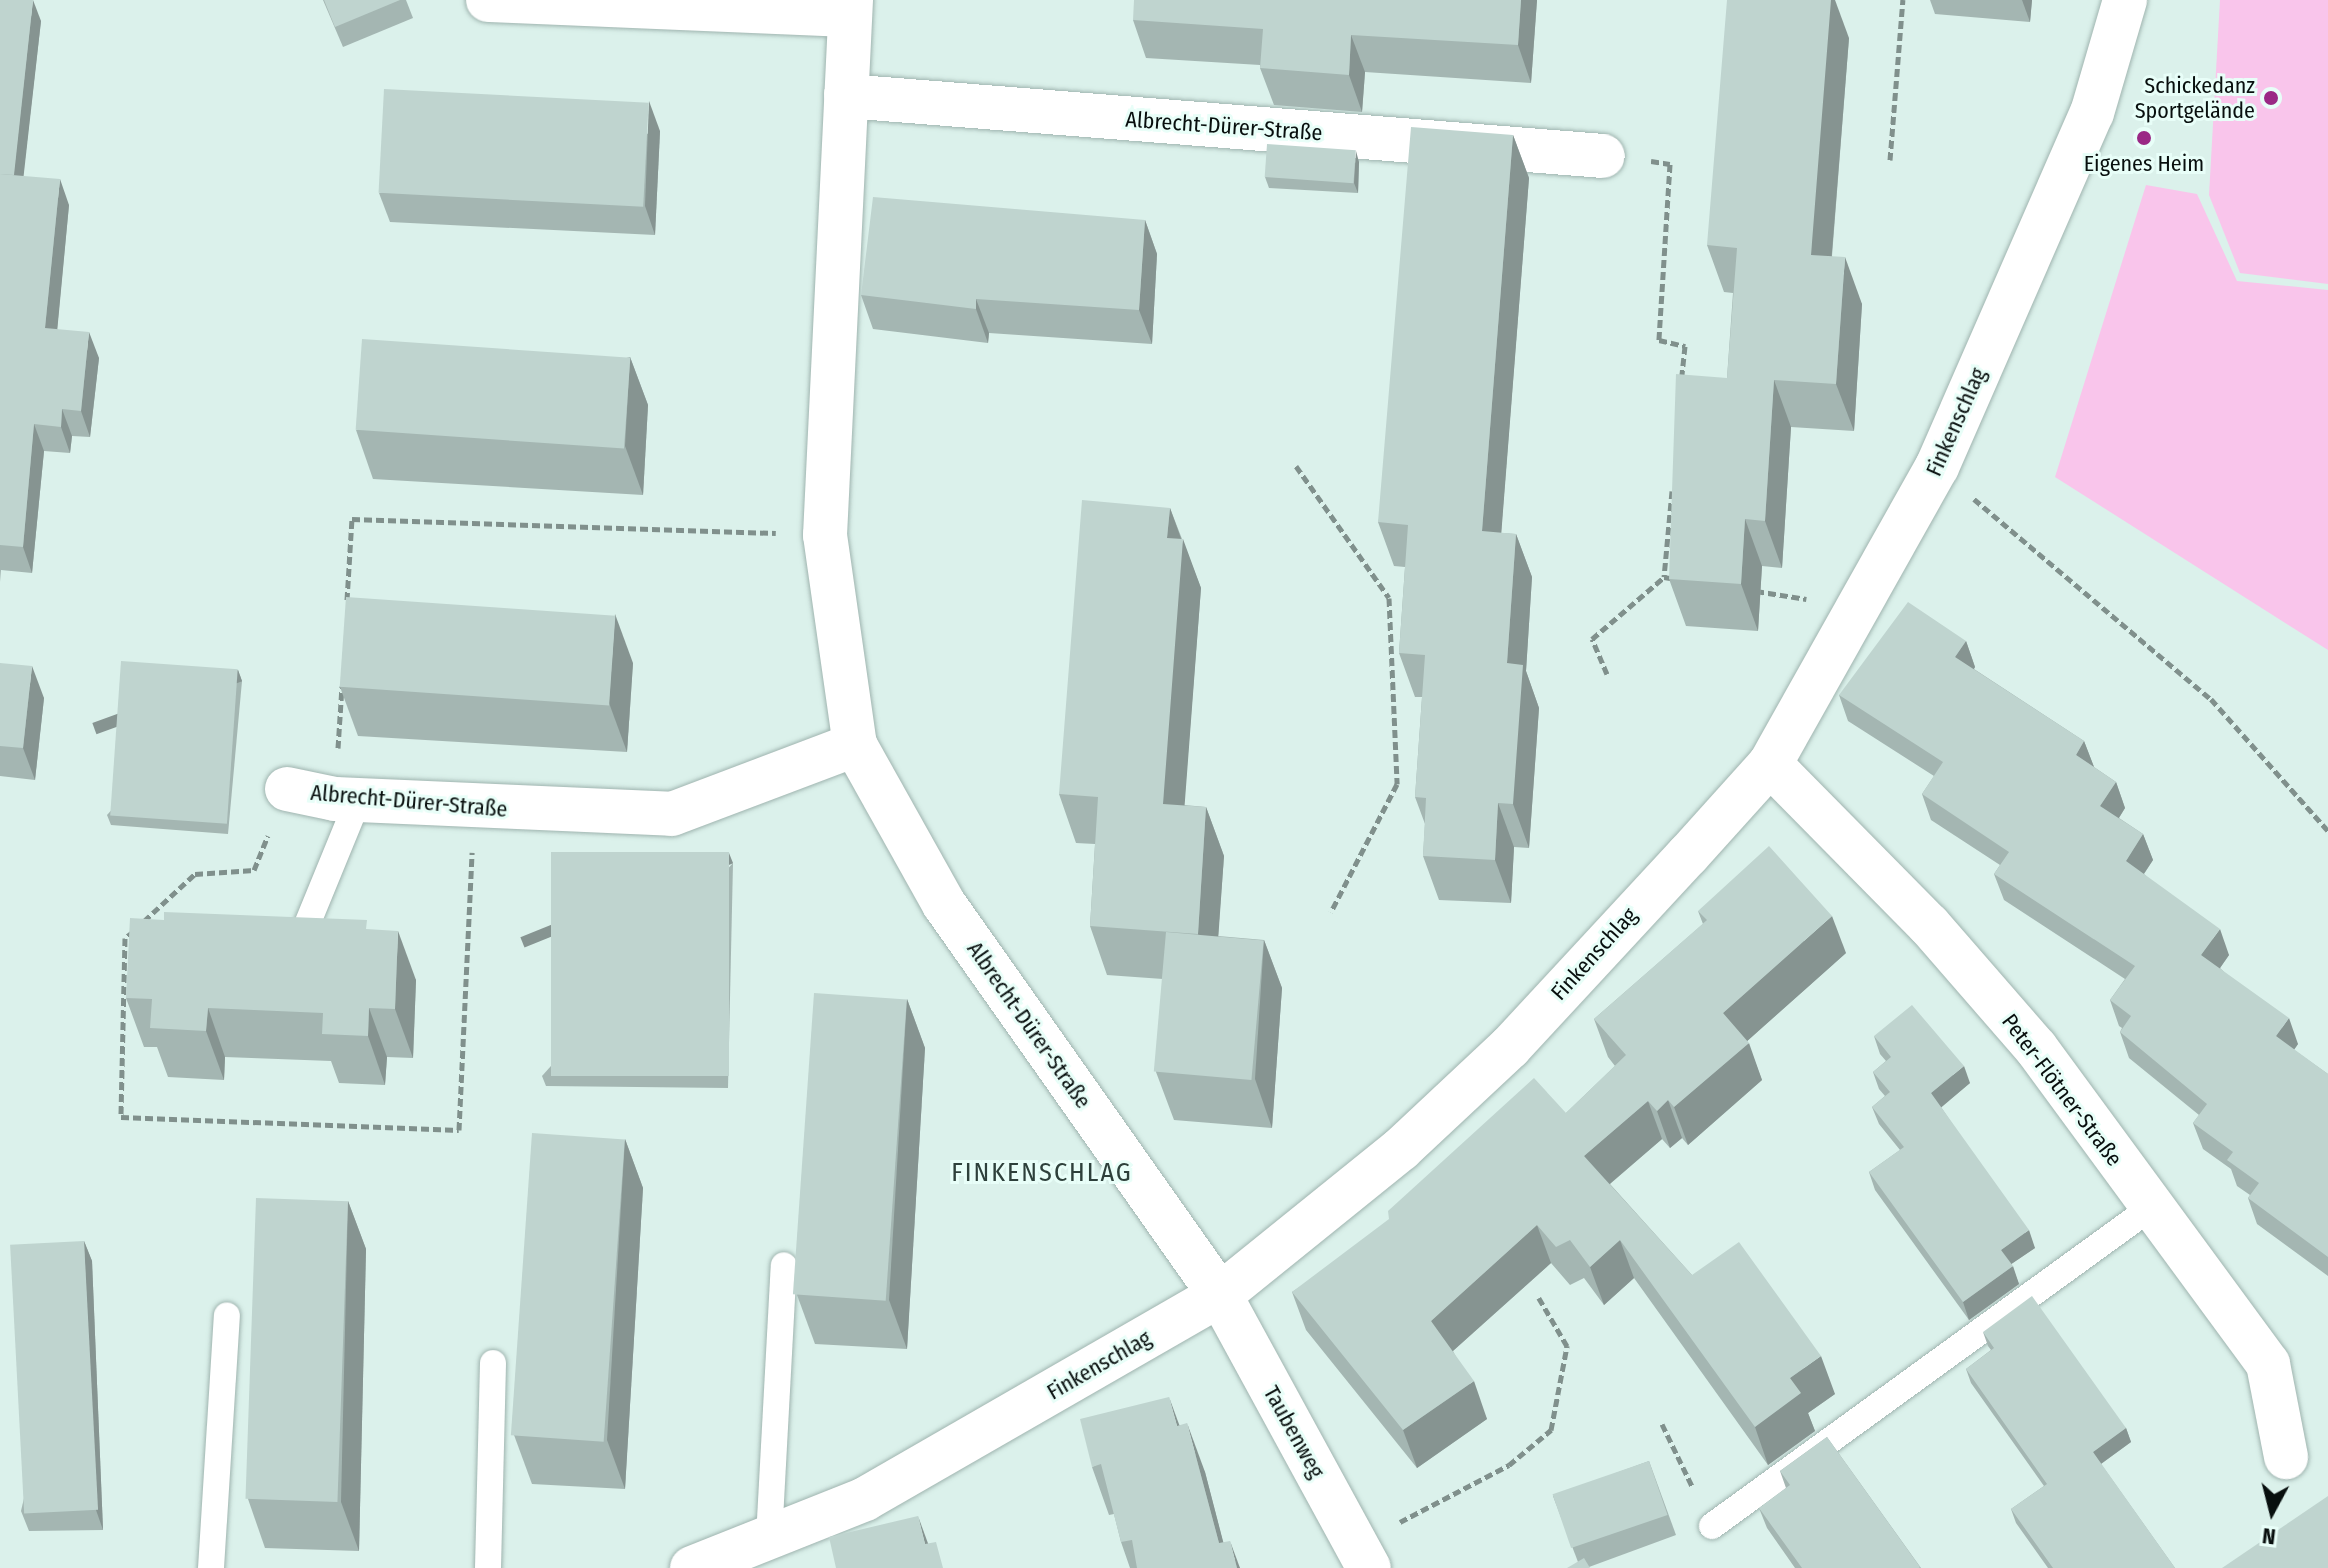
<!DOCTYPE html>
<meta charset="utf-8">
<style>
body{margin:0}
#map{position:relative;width:2328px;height:1568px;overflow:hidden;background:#dbf1eb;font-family:"Fira Sans Condensed",sans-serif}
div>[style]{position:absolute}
.green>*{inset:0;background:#f9c5eb}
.path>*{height:5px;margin-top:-2.5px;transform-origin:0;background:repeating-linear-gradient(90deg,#80908c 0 8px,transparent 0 12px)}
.roads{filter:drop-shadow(0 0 2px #9fb4af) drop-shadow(0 0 2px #9fb4af)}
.service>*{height:26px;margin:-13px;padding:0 13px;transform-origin:13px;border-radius:13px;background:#fff}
.minor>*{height:44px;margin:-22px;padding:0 22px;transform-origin:22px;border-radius:22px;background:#fff}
.wall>*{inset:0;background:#a4b6b2}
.shaded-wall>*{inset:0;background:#869491;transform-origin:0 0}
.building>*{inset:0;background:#bfd4cf;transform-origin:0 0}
.dots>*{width:22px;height:22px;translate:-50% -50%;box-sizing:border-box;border:4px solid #e8fef8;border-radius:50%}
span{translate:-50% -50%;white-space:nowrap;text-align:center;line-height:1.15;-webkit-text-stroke:6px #e8fef8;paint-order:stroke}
.poi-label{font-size:22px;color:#080f0e}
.right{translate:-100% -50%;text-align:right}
.street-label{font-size:22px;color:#080f0e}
.quarter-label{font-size:26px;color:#2e403b;letter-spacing:2px}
.north{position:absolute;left:2232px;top:1472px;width:80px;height:80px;-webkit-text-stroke:6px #e8fef8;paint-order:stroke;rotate:187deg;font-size:22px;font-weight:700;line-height:32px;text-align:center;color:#080f0e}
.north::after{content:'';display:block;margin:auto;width:28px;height:36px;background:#080f0e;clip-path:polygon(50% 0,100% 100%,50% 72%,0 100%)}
</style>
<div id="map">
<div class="green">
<div style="clip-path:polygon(2220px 0,2328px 0,2328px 284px,2240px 273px,2209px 195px)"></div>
<div style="clip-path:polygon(2146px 185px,2197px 194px,2237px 281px,2328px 290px,2328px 650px,2055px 477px)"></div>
</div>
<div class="path">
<div style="left:1890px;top:160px;width:161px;rotate:-85.4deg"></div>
<div style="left:1651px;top:161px;width:19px;rotate:9deg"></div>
<div style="left:1670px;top:164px;width:176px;rotate:93.6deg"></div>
<div style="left:1659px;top:340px;width:27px;rotate:13deg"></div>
<div style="left:1685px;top:346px;width:31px;rotate:96deg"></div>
<div style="left:1296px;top:466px;width:161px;rotate:54.8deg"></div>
<div style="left:1389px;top:598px;width:186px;rotate:87.5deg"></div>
<div style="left:1397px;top:784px;width:144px;rotate:117.3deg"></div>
<div style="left:1672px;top:491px;width:86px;rotate:95.3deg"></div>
<div style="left:1664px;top:577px;width:11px;rotate:10deg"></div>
<div style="left:1974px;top:499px;width:310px;rotate:40.2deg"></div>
<div style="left:2211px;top:699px;width:176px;rotate:48.4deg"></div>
<div style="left:1756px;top:591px;width:51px;rotate:9.1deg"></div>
<div style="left:347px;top:600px;width:81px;rotate:-86.5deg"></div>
<div style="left:352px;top:519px;width:424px;rotate:1.9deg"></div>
<div style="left:1607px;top:674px;width:38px;rotate:-113deg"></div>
<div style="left:1592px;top:639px;width:95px;rotate:-40.7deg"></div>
<div style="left:338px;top:748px;width:62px;rotate:-86.3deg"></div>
<div style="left:144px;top:921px;width:69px;rotate:-42.7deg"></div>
<div style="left:195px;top:874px;width:59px;rotate:-3.9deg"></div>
<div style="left:254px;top:870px;width:37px;rotate:-68deg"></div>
<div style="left:134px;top:931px;width:11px;rotate:142deg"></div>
<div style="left:125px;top:938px;width:179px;rotate:91.3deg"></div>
<div style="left:121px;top:1117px;width:338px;rotate:2.2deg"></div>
<div style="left:459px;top:1130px;width:278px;rotate:-87.3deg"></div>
<div style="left:1662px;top:1424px;width:71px;rotate:64.2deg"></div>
<div style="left:1400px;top:1522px;width:123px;rotate:-27.6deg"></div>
<div style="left:1509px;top:1465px;width:55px;rotate:-39.8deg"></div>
<div style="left:1551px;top:1430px;width:86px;rotate:-79.2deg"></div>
<div style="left:1567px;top:1346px;width:56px;rotate:-120.3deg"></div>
</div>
<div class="roads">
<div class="service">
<div style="left:297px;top:949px;width:161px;rotate:-67.7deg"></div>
<div style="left:1712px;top:1526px;width:540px;rotate:-35.96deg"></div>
<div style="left:769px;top:1538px;width:273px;rotate:-86.9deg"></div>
<div style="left:211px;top:1568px;width:253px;rotate:-86.4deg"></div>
<div style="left:488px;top:1568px;width:205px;rotate:-88.6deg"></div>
</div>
<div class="minor">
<div style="left:488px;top:0;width:362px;rotate:2.4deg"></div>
<div style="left:851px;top:0;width:536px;rotate:92.78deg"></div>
<div style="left:825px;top:535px;width:212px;rotate:81.9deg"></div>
<div style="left:855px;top:745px;width:182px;rotate:60.8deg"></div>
<div style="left:944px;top:904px;width:479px;rotate:54.8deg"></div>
<div style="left:1220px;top:1295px;width:311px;rotate:61.4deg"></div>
<div style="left:846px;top:96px;width:759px;rotate:4.53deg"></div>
<div style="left:1770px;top:764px;width:226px;rotate:45.4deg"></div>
<div style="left:1929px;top:925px;width:163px;rotate:49deg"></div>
<div style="left:2036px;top:1048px;width:392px;rotate:53.7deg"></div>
<div style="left:2268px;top:1364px;width:95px;rotate:79deg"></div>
<div style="left:287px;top:789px;width:49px;rotate:11.8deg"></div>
<div style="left:335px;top:799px;width:337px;rotate:2.5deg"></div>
<div style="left:672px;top:814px;width:196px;rotate:-20.7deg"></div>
<div style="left:692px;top:1568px;width:186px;rotate:-21.7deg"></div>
<div style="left:865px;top:1499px;width:409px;rotate:-29.9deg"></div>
<div style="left:1220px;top:1295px;width:233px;rotate:-38.9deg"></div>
<div style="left:1401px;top:1149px;width:149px;rotate:-43.1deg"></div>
<div style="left:1510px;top:1047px;width:262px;rotate:-47.2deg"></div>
<div style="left:1688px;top:855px;width:122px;rotate:-48deg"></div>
<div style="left:1770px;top:764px;width:341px;rotate:-60.7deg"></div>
<div style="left:1937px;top:467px;width:386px;rotate:-66.4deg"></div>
<div style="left:2092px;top:113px;width:118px;rotate:-73.7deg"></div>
</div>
</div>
<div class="wall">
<div style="clip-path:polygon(0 0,41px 21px,23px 176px,69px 205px,57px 329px,99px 358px,90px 437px,72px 436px,70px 453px,44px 451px,32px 573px,1px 570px,0 582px)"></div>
<div style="clip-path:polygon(323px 0,406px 0,413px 18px,343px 47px)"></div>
<div style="clip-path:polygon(1537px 0,1531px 83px,1365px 72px,1362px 112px,1274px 105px,1260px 68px,1260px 65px,1146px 58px,1133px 20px)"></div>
<div style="clip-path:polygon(1930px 0,2032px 0,2030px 22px,1935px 14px)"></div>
<div style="clip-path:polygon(1849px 38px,1832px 256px,1862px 304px,1854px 431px,1791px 427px,1782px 568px,1762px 566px,1758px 631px,1686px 626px,1669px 579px,1727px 378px,1733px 293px,1724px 292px,1707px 245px)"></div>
<div style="clip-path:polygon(660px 131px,655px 235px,390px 222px,379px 193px)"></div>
<div style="clip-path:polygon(1513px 135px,1529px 178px,1501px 533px,1516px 534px,1532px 577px,1526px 671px,1539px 708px,1529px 848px,1514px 847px,1511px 903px,1439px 900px,1423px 856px,1425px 824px,1415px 797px,1422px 697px,1415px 697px,1399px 653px,1405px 567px,1394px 566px,1378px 522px)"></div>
<div style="clip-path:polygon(1359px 162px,1358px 193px,1269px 188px,1265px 177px)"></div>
<div style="clip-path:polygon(1145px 220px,1157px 254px,1152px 344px,989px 333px,988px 343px,873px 329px,861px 295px)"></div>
<div style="clip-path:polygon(630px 357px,648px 405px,643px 495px,373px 479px,356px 430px)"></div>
<div style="clip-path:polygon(1170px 508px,1201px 588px,1184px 805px,1206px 807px,1224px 856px,1218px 936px,1264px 940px,1282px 988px,1272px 1128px,1174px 1120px,1156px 1072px,1163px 979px,1107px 975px,1090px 926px,1095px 844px,1076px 843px,1059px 794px)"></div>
<div style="clip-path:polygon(1966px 641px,1975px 667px,1974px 669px,2084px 741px,2094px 767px,2116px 782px,2125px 808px,2119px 818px,2143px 834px,2153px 860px,2144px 874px,2229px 955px,2220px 968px,2298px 1044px,2294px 1050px,2328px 1074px,2328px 1276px,2257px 1224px,2248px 1198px,2250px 1195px,2237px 1186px,2231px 1169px,2203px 1149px,2193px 1123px,2199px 1115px,2129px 1058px,2120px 1032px,2122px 1028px,2119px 1026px,2110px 1000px,2125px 979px,2004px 900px,1994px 874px,2000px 865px,1931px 820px,1922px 794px,1934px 776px,1848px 721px,1839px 695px)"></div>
<div style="clip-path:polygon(0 663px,44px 698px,35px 780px,0 776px)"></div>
<div style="clip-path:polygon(633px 663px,627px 752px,358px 736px,340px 687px)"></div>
<div style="clip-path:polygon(238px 670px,242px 681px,228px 834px,111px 825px,107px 815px)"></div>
<div style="clip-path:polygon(733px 863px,728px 1088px,546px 1086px,542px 1076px)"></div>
<div style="clip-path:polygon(1698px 911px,1846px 953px,1747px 1041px,1762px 1080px,1688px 1145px,1682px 1138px,1670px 1148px,1662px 1139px,1610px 1184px,1692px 1275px,1835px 1394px,1808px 1413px,1815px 1431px,1768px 1465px,1634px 1278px,1604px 1305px,1584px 1278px,1570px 1285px,1551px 1263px,1453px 1351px,1487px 1419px,1417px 1468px,1306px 1330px,1292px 1292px,1566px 1113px,1615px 1066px,1608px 1057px,1594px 1019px,1703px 924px)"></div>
<div style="clip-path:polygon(371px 930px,416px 980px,413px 1058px,387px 1057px,385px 1085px,339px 1083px,331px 1061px,225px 1057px,224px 1080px,168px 1077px,157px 1047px,144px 1047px,126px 998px)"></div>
<div style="clip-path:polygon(907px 999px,925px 1048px,907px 1349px,815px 1344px,797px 1295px)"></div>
<div style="clip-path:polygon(1874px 1036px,1970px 1083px,1941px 1107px,2035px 1248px,2011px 1264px,2019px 1284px,1969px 1320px,1875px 1190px,1869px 1172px,1900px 1150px,1879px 1124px,1872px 1107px,1885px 1096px,1879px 1089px,1873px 1072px,1886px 1061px,1880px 1054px)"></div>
<div style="clip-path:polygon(625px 1139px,643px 1188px,625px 1489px,532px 1484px,514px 1435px)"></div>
<div style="clip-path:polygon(348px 1201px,366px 1249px,359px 1551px,265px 1548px,248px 1499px)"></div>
<div style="clip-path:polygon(84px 1241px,92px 1261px,103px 1530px,29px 1531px,21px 1511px)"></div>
<div style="clip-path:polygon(1983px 1332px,2126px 1428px,2131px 1442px,2101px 1464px,2175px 1568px,2048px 1568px,2016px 1523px,2011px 1509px,2044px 1486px,1971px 1383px,1966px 1369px,1991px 1350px,1988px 1346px)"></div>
<div style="clip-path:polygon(1180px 1425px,1205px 1472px,1223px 1542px,1240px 1568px,1130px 1568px,1121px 1542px,1114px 1514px,1109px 1515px,1092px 1467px)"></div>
<div style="clip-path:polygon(1827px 1437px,1921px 1568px,1795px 1568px,1767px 1528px,1759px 1508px,1786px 1488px,1780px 1471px)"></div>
<div style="clip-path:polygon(1649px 1461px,1676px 1535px,1589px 1567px,1578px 1562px,1553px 1496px)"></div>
</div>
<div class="shaded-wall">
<div style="clip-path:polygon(33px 0,41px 21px,21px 199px,13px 179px)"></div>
<div style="clip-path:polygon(1521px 0,1537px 0,1531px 83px,1518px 45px)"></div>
<div style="clip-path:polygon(1819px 0,1835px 0,1849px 38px,1828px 302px,1811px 255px)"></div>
<div style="clip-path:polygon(2022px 0,2032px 0,2030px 22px)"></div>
<div style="clip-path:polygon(1351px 35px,1365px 72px,1362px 112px,1349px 75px)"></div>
<div style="clip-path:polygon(649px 101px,660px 131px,655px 235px,645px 206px)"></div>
<div style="clip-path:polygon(1513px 135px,1529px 178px,1498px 575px,1482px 531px)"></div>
<div style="clip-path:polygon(1356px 151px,1359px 162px,1358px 193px,1354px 183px)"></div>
<div style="clip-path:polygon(60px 179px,69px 205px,55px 354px,45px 328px)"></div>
<div style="clip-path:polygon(1145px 220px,1157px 254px,1152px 344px,1139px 310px)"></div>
<div style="clip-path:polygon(1845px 257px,1862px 304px,1854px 431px,1836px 384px)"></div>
<div style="clip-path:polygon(976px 299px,989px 333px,988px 343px,976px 309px)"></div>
<div style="clip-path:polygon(89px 332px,99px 358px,90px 437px,81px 411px)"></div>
<div style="clip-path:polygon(630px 357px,648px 405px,643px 495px,625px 446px)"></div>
<div style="clip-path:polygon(1774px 380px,1791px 427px,1782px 568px,1765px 521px)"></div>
<div style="clip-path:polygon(62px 409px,72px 436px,70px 453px,61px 427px)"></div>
<div style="clip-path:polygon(34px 424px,44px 451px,32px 573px,23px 547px)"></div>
<div style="clip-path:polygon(1170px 508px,1183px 544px,1183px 539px,1201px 588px,1181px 853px,1163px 804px,1167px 538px)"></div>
<div style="clip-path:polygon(1745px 519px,1762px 566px,1758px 631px,1741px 584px)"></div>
<div style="clip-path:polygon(1516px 534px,1532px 577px,1526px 671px,1539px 708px,1529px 848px,1513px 804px,1507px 663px)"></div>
<div style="clip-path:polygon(615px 614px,633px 663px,627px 752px,609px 703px)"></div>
<div style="clip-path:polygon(1966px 641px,1975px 667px,1965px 683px,1955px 657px)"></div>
<div style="clip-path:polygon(32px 666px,44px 698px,35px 780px,23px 748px)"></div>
<div style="left:238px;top:670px;width:12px;height:155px;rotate:70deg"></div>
<div style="clip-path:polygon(2084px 741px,2094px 767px,2076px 755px)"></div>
<div style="clip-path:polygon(2116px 782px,2125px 808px,2110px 832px,2100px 806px)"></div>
<div style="clip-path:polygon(1498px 803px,1514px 847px,1511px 903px,1495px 860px)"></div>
<div style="clip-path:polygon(1206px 807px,1224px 856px,1215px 983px,1198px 934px)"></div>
<div style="clip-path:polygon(2143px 834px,2153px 860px,2135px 887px,2126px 861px)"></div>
<div style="left:729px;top:853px;width:11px;height:225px;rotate:68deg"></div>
<div style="clip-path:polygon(1832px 916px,1846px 953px,1736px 1051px,1723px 1013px)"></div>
<div style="clip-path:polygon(2220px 929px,2229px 955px,2211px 981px,2201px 955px)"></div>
<div style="clip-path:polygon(398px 931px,416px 980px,413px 1058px,395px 1009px)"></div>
<div style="clip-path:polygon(1264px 940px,1282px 988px,1272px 1128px,1255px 1079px)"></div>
<div style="clip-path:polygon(907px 999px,925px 1048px,907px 1349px,889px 1300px)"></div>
<div style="clip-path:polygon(208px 1008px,225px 1057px,224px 1080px,206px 1031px)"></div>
<div style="clip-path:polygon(369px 1008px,387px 1057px,385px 1085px,368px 1036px)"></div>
<div style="clip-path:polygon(2289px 1018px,2298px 1044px,2285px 1062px,2276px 1036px)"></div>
<div style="clip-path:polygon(1749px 1043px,1762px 1080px,1688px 1145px,1674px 1107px)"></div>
<div style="clip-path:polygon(1964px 1066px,1970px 1083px,1937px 1111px,1931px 1093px)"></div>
<div style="clip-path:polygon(1668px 1100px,1682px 1138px,1670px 1148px,1657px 1111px)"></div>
<div style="clip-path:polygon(1648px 1101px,1662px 1139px,1598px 1194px,1584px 1156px)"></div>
<div style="clip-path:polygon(625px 1139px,643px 1188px,625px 1489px,607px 1440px)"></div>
<div style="clip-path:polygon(348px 1201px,366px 1249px,359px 1551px,341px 1502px)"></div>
<div style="clip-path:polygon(1537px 1225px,1551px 1263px,1445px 1358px,1431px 1321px)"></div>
<div style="clip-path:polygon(2029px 1230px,2035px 1248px,2007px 1267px,2001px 1250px)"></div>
<div style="clip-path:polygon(1620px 1240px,1634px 1278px,1604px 1305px,1590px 1267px)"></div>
<div style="clip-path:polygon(84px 1241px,92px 1261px,103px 1530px,96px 1510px)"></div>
<div style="clip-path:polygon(2013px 1266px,2019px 1284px,1969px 1320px,1963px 1302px)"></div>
<div style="clip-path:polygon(1821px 1356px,1835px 1394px,1808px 1413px,1815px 1431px,1768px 1465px,1755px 1427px,1790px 1378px)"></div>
<div style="clip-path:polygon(1474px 1381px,1487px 1419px,1417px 1468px,1403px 1430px)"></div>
<div style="clip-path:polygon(1169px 1397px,1187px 1446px,1177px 1426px)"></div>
<div style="clip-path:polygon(1187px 1423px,1205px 1472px,1230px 1568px,1219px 1543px)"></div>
<div style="clip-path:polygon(2126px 1428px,2131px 1442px,2098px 1466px,2093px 1452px)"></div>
<div style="clip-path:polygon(918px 1516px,937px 1568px,925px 1544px)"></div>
<div style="clip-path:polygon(1230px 1541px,1240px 1568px,1237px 1568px)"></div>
</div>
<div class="building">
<div style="clip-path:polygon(0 0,33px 0,14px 175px,0 174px)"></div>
<div style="clip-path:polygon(324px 0,400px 0,335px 27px)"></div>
<div style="clip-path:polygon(1134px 0,1521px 0,1518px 45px,1351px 35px,1349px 75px,1260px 68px,1263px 29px,1133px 20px)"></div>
<div style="clip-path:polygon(1727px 0,1831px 0,1811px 255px,1845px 257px,1836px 384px,1774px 380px,1765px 521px,1745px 519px,1741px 584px,1669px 579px,1676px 374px,1727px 378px,1737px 248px,1707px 245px)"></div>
<div style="left:384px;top:89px;width:265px;height:104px;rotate:3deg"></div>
<div style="clip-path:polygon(1411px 127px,1513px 135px,1482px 531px,1516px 534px,1507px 663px,1523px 665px,1513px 804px,1498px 803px,1495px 860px,1423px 856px,1426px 798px,1415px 797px,1425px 655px,1399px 653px,1408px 525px,1378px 522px)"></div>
<div style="left:1267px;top:144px;width:89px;height:33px;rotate:4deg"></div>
<div style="clip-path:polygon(0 174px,60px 179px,45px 328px,89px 332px,81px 411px,62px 409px,61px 427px,34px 424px,23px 547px,0 545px)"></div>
<div style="clip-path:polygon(873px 197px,1145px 220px,1139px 310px,976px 299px,976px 309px,861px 295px)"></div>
<div style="left:362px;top:339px;width:269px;height:91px;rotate:4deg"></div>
<div style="clip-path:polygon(1082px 500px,1170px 508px,1167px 538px,1183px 539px,1163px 804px,1206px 807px,1198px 934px,1090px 926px,1098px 797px,1059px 794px)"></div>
<div style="left:346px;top:597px;width:270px;height:90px;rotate:4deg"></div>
<div style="clip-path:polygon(1908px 602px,1966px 641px,1955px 657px,2084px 741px,2076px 755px,2116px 782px,2100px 806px,2143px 834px,2126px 861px,2220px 929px,2201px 955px,2289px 1018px,2276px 1036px,2328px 1074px,2328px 1257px,2248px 1198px,2259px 1183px,2227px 1160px,2233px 1152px,2193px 1123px,2207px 1104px,2120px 1032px,2131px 1016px,2110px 1000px,2135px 966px,1994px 874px,2009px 852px,1922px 794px,1943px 762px,1839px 695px)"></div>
<div style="left:121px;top:661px;width:117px;height:155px;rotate:4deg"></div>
<div style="clip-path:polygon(0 663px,32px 666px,23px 748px,0 746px)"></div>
<div style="clip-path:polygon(1769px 846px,1832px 916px,1723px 1013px,1749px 1043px,1674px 1107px,1668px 1100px,1657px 1111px,1648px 1101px,1584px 1156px,1692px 1275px,1739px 1242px,1821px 1356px,1790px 1378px,1801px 1393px,1755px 1427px,1620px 1240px,1590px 1267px,1570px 1240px,1556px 1247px,1537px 1225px,1431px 1321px,1474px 1381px,1403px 1430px,1292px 1292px,1389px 1219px,1388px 1211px,1534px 1078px,1566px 1113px,1626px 1055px,1594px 1019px,1707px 920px,1698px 911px)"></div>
<div style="left:551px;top:852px;width:178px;height:224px"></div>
<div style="clip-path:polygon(164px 912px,367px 920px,366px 929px,398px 931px,395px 1009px,369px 1008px,368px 1036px,322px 1034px,323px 1013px,208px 1008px,206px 1031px,150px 1028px,152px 999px,126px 998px,130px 918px,164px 920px)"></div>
<div style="left:1166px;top:932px;width:98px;height:140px;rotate:5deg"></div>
<div style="left:814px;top:993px;width:93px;height:302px;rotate:4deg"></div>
<div style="clip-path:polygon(1912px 1005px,1964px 1066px,1931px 1093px,2029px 1230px,2001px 1250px,2013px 1266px,1963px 1302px,1869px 1172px,1904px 1147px,1872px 1107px,1890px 1092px,1873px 1072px,1891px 1057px,1874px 1036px)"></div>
<div style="left:532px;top:1133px;width:93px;height:303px;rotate:4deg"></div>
<div style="left:256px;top:1198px;width:92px;height:301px;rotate:2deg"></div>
<div style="left:84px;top:1241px;width:269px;height:74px;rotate:87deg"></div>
<div style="clip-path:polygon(2032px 1296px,2126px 1428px,2093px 1452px,2175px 1568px,2053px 1568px,2011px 1509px,2047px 1484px,1966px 1369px,1994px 1348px,1983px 1332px)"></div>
<div style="clip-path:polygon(1169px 1397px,1177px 1426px,1187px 1423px,1219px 1543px,1230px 1541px,1237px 1568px,1137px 1568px,1132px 1540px,1121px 1542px,1101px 1464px,1092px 1467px,1080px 1419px)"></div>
<div style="clip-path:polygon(1827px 1437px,1920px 1567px,1919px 1568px,1802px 1568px,1759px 1508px,1790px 1485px,1780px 1471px)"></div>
<div style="left:1649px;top:1461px;width:57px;height:102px;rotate:71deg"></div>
<div style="clip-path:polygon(2328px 1496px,2328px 1568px,2222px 1568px)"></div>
<div style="clip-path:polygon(918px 1516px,925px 1544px,936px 1542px,943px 1568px,836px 1568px,829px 1537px)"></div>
<div style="clip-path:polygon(1584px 1558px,1590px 1568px,1567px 1568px)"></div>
</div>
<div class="dots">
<div style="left:2271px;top:98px;background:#9a2885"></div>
<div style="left:2144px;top:138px;background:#9a2885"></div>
</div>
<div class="poi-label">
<span class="right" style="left:2255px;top:98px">Schickedanz<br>Sportgelände</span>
<span style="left:2144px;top:164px">Eigenes Heim</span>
</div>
<div class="street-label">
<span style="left:1224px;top:126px;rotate:4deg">Albrecht-Dürer-Straße</span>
<span style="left:1956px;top:422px;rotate:-66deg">Finkenschlag</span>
<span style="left:409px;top:801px;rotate:5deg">Albrecht-Dürer-Straße</span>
<span style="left:1594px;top:954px;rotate:-48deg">Finkenschlag</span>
<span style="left:1029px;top:1025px;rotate:55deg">Albrecht-Dürer-Straße</span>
<span style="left:2062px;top:1090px;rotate:53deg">Peter-Flötner-Straße</span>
<span style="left:1099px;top:1365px;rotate:-30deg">Finkenschlag</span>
<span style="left:1294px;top:1432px;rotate:61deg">Taubenweg</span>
</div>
<div class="quarter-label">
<span style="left:1042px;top:1173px">FINKENSCHLAG</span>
</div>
<div class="north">N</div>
</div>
